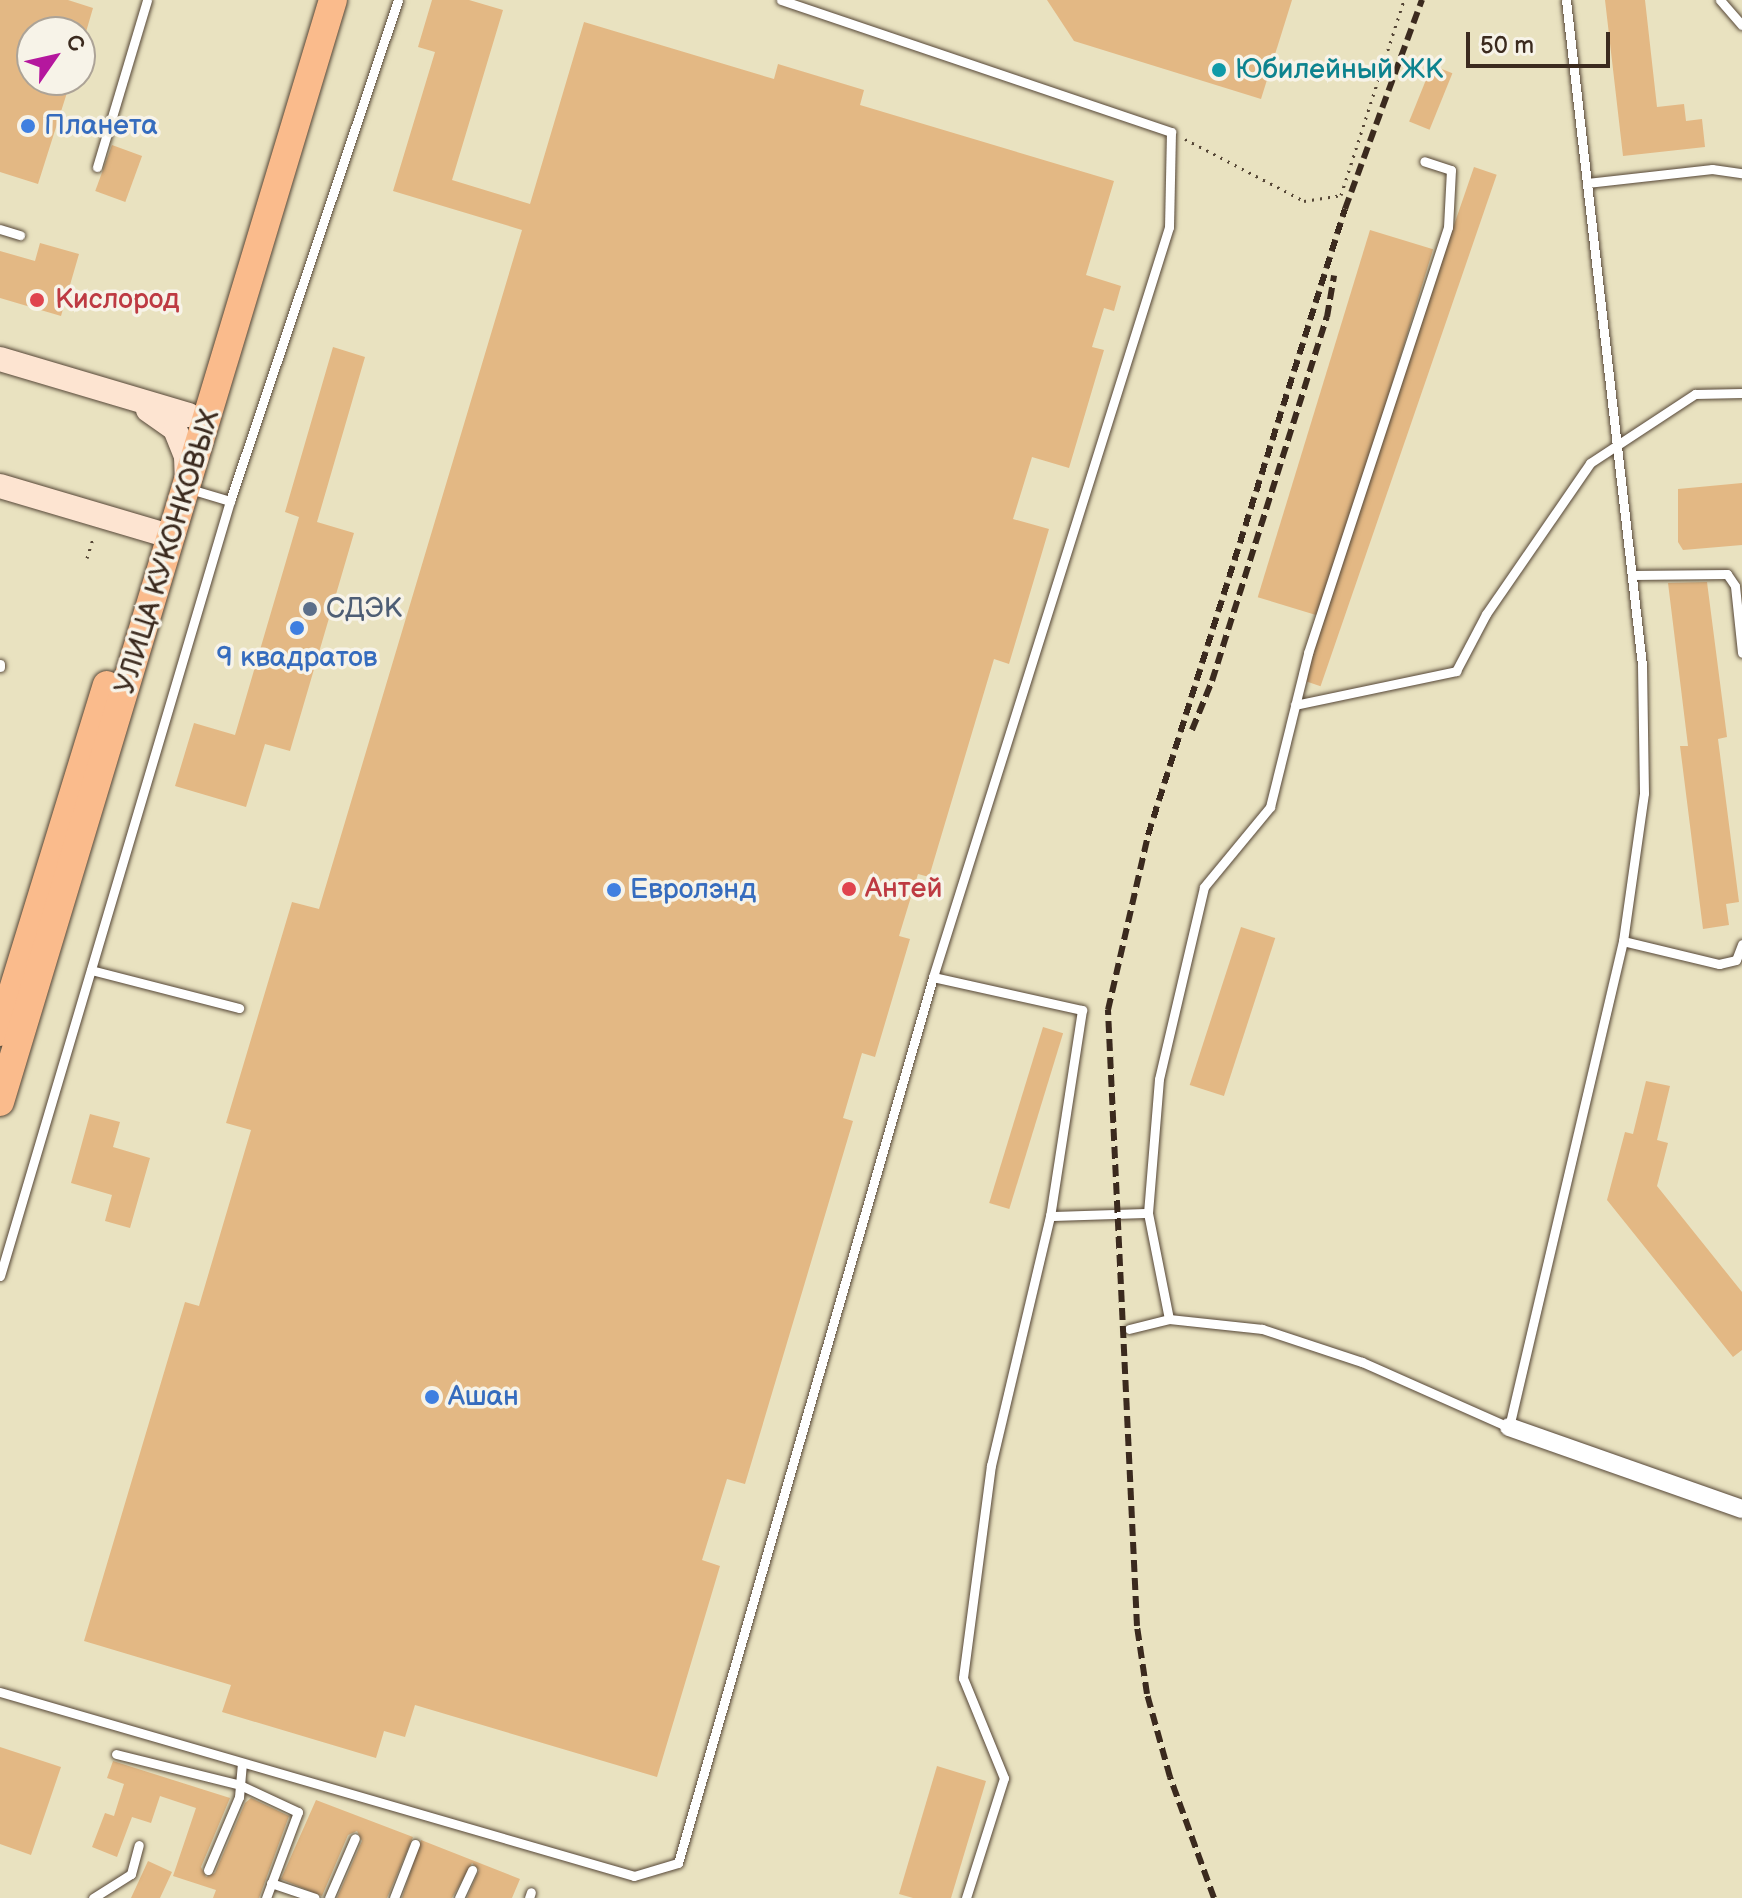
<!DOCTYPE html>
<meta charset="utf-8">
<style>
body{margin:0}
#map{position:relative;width:1742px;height:1898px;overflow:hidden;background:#e9e2c0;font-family:"Balsamiq Sans",sans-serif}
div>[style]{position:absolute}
.building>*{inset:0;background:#e3b884;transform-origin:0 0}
.path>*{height:3px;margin-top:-1.5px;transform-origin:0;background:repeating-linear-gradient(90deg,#554636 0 2px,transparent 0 8px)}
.roads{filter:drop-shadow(0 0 2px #554636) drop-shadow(0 0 2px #554636)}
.lane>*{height:9px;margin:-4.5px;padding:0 4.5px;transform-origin:4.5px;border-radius:4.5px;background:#fff}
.street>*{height:18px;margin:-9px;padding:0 9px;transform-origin:9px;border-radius:9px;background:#fff}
.secondary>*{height:24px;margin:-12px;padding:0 12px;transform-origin:12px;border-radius:12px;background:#fde4d1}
.primary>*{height:28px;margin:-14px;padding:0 14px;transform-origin:14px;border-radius:14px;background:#fabb8c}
.rail>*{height:6px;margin-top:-3px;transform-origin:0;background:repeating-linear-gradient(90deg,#3b2a1e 0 12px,transparent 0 18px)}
.dots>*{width:22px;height:22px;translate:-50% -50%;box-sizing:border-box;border:4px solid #f7f3e8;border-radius:50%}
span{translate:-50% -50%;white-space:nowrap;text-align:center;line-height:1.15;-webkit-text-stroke:7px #f7f3e8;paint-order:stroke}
.culture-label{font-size:28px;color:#0d838f}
.left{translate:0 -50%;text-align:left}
.shop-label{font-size:28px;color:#366cbe}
.health-label{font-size:28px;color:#be3a42}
.street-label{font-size:28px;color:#3b2a1e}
.service-label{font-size:28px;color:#4e5e75}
.north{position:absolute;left:16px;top:16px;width:80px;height:80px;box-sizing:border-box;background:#f7f3e8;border:2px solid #aca397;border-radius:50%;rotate:56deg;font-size:22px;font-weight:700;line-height:32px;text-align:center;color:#3b2a1e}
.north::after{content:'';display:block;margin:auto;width:28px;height:36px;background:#b5179e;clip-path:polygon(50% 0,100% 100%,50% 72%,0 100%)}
.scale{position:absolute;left:1466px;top:32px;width:144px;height:36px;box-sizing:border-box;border:4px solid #3b2a1e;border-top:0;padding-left:10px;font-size:24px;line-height:28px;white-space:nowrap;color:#3b2a1e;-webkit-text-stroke:6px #f7f3e8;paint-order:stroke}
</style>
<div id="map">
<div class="building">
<div style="clip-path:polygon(0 0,68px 0,93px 8px,86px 32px,32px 32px,32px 80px,71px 80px,38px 184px,0 172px)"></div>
<div style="clip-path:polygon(432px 0,469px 0,503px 10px,452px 180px,530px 204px,584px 22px,774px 79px,778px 64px,864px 90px,860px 105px,1114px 181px,1086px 275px,1121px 286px,1114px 311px,1104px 308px,1092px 347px,1104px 350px,1069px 468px,1032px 457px,1013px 519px,1049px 529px,1009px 664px,994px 659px,929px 877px,918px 874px,899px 936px,910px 939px,875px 1057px,862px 1053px,843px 1118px,853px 1121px,745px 1484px,727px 1479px,702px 1560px,720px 1566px,657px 1777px,415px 1705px,405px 1737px,384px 1731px,376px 1758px,222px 1712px,231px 1685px,84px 1641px,185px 1302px,199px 1306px,251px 1130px,226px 1123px,292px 902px,319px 909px,522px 230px,393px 191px,435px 52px,418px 47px)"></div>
<div style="clip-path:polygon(1047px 0,1292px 0,1261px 99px,1074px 41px)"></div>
<div style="clip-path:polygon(1605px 0,1645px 0,1657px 107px,1684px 104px,1686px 121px,1702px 119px,1705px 147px,1623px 156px)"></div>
<div style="left:1432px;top:65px;width:22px;height:61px;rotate:22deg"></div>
<div style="left:112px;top:145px;width:32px;height:49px;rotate:20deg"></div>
<div style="left:1474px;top:167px;width:24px;height:541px;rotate:19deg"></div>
<div style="left:1370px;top:230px;width:66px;height:384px;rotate:17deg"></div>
<div style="clip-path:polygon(40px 243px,79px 254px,61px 316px,0 298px,0 251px,35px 261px)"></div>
<div style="clip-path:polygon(333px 347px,365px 357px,317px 522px,354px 533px,290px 751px,265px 744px,246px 807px,175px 786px,194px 723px,235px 735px,299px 517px,285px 512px)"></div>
<div style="clip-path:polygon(1742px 483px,1742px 545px,1683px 550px,1678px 542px,1678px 489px)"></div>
<div style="clip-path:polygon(1707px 582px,1727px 737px,1718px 739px,1739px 902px,1726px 904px,1729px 925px,1703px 929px,1680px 746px,1688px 746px,1668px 583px)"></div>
<div style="left:1241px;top:927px;width:36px;height:166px;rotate:18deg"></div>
<div style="left:1043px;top:1027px;width:21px;height:184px;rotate:17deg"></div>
<div style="clip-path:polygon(1646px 1081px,1670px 1086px,1657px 1140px,1668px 1143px,1657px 1186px,1742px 1292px,1742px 1350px,1733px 1357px,1607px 1200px,1625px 1132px,1633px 1134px)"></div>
<div style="clip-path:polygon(90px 1114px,120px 1122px,113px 1147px,150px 1158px,130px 1228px,105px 1221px,112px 1195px,71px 1183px)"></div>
<div style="clip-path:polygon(0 1747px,61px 1767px,31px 1855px,0 1844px)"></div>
<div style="clip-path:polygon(113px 1761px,230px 1798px,201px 1867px,206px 1877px,215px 1873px,245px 1803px,251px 1798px,289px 1816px,259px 1898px,213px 1898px,216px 1890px,173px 1876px,196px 1808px,160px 1796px,151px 1823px,132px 1817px,117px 1857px,92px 1847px,105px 1813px,114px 1816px,124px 1784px,107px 1778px)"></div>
<div style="clip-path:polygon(937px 1766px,986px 1781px,951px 1898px,913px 1898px,899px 1894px)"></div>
<div style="clip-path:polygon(316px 1800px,413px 1837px,387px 1898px,337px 1898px,362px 1841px,357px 1831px,348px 1835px,322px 1896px,281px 1879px)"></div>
<div style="clip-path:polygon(421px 1840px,520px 1879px,512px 1898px,467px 1898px,479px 1870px,472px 1863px,452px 1898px,402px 1898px)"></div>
<div style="clip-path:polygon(148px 1861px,172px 1872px,160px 1898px,131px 1898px)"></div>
</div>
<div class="path">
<div style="left:1185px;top:139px;width:134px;rotate:27.5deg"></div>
<div style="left:1304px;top:201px;width:37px;rotate:-9deg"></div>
<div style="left:1341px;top:195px;width:205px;rotate:-72.1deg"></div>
<div style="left:87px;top:558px;width:21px;rotate:-73deg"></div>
</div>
<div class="roads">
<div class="lane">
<div style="left:781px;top:0;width:412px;rotate:18.7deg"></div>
<div style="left:1171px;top:132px;width:95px;rotate:91.2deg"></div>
<div style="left:1169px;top:227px;width:786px;rotate:107.47deg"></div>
<div style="left:933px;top:977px;width:153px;rotate:12.5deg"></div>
<div style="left:1082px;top:1010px;width:208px;rotate:98.8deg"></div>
<div style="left:1050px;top:1216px;width:256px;rotate:103.3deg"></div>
<div style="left:991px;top:1465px;width:215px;rotate:97.5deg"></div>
<div style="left:963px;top:1678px;width:108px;rotate:67.7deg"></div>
<div style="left:1004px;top:1778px;width:126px;rotate:107.6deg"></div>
<div style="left:1720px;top:0;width:33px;rotate:49deg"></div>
<div style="left:97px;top:167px;width:174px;rotate:-73.3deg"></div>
<div style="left:1587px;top:183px;width:126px;rotate:-6.4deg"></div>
<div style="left:1712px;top:169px;width:30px;rotate:8deg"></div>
<div style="left:0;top:229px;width:21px;rotate:17deg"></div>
<div style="left:190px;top:489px;width:42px;rotate:16.7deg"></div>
<div style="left:230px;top:501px;width:528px;rotate:-71.46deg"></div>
<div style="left:1632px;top:575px;width:95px;rotate:-0.6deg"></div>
<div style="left:1727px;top:574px;width:14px;rotate:56deg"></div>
<div style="left:1735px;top:586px;width:67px;rotate:84deg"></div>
<div style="left:0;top:664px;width:3px;rotate:90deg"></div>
<div style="left:1295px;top:705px;width:165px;rotate:-11.9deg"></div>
<div style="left:1456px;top:671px;width:64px;rotate:-62.2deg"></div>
<div style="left:1486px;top:614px;width:183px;rotate:-55.4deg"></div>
<div style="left:1590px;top:463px;width:126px;rotate:-33.3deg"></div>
<div style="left:1695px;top:394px;width:47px;rotate:-1.2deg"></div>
<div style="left:1623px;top:941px;width:99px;rotate:13.5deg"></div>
<div style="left:1719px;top:964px;width:17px;rotate:-13deg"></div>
<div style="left:1736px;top:960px;width:17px;rotate:-69deg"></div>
<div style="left:91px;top:970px;width:153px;rotate:14.4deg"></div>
<div style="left:1148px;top:1213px;width:108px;rotate:78.8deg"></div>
<div style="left:1050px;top:1216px;width:98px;rotate:-1.8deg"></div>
<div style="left:1148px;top:1213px;width:134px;rotate:-85.3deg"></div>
<div style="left:1159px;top:1079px;width:197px;rotate:-76.8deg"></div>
<div style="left:1204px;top:887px;width:104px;rotate:-50.5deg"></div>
<div style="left:1270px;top:807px;width:159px;rotate:-76.1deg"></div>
<div style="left:1308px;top:653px;width:448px;rotate:-71.8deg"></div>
<div style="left:1448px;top:227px;width:57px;rotate:-87deg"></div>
<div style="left:1451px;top:170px;width:28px;rotate:-162deg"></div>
<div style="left:0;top:1276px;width:808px;rotate:-73.47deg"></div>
<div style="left:1129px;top:1329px;width:41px;rotate:-14deg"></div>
<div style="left:1169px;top:1319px;width:94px;rotate:6.1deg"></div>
<div style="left:1262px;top:1329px;width:105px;rotate:18.3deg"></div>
<div style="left:1362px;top:1362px;width:161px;rotate:23.9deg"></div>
<div style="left:1509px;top:1427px;width:499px;rotate:-76.8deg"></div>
<div style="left:1623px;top:941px;width:149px;rotate:-81.9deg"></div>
<div style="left:1644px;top:793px;width:128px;rotate:-90.9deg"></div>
<div style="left:1642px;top:665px;width:669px;rotate:-96.52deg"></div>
<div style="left:0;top:1692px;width:660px;rotate:16.18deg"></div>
<div style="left:634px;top:1876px;width:46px;rotate:-16.5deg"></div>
<div style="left:678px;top:1863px;width:922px;rotate:-73.94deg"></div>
<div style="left:116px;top:1754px;width:128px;rotate:14deg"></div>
<div style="left:240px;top:1785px;width:64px;rotate:25deg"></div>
<div style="left:298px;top:1812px;width:92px;rotate:110.4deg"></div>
<div style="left:208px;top:1870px;width:79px;rotate:-67deg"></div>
<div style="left:239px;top:1797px;width:34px;rotate:-85deg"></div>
<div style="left:271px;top:1883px;width:46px;rotate:18.8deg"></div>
<div style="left:93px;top:1898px;width:45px;rotate:-32.3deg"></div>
<div style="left:131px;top:1874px;width:30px;rotate:-75deg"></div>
<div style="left:329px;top:1898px;width:65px;rotate:-66.6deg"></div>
<div style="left:394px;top:1898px;width:58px;rotate:-68.7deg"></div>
<div style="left:459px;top:1898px;width:31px;rotate:-65deg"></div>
<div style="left:529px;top:1898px;width:6px;rotate:-72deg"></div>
</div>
<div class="street">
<div style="left:1509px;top:1427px;width:247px;rotate:19.4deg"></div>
</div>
<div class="secondary">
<div style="left:0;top:359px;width:197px;rotate:16.5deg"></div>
<div style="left:148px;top:410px;width:33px;rotate:35deg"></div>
<div style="left:175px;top:429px;width:29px;rotate:68deg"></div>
<div style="left:186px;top:456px;width:25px;rotate:88deg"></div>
<div style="left:0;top:486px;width:179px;rotate:16.5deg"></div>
</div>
<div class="primary">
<div style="left:0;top:1032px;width:363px;rotate:-72.9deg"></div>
<div style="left:0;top:1102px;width:1151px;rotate:-73.19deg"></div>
</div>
</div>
<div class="rail">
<div style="left:1192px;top:730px;width:53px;rotate:-67.8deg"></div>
<div style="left:1212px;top:681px;width:382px;rotate:-72.5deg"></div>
<div style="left:1327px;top:317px;width:42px;rotate:-80.3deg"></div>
<div style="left:1214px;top:1898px;width:129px;rotate:-110deg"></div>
<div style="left:1170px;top:1777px;width:86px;rotate:-105.5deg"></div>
<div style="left:1147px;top:1694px;width:69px;rotate:-98.4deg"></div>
<div style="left:1137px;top:1626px;width:617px;rotate:-92.7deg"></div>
<div style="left:1108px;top:1010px;width:180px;rotate:-77.1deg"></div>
<div style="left:1148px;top:835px;width:656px;rotate:-72.53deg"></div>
<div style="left:1345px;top:209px;width:223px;rotate:-69.8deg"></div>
</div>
<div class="dots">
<div style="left:1219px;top:70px;background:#0f9aa8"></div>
<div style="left:28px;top:126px;background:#3f7fe0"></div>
<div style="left:37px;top:300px;background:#e0444e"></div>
<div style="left:310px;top:609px;background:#5c6f8a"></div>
<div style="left:297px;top:628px;background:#3f7fe0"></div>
<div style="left:849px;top:889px;background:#e0444e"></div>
<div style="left:614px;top:890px;background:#3f7fe0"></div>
<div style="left:432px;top:1397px;background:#3f7fe0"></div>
</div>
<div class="culture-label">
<span class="left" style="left:1235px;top:70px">Юбилейный ЖК</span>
</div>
<div class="shop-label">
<span class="left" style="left:44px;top:126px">Планета</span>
<span style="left:297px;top:658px">9 квадратов</span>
<span class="left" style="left:630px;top:890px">Евролэнд</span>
<span class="left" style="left:448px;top:1397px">Ашан</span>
</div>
<div class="health-label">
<span class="left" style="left:55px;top:300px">Кислород</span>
<span class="left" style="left:865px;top:889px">Антей</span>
</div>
<div class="street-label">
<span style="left:168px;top:552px;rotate:-73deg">УЛИЦА КУКОНКОВЫХ</span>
</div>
<div class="service-label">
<span class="left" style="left:326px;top:609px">СДЭК</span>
</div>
<div class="north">С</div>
<div class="scale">50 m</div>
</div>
